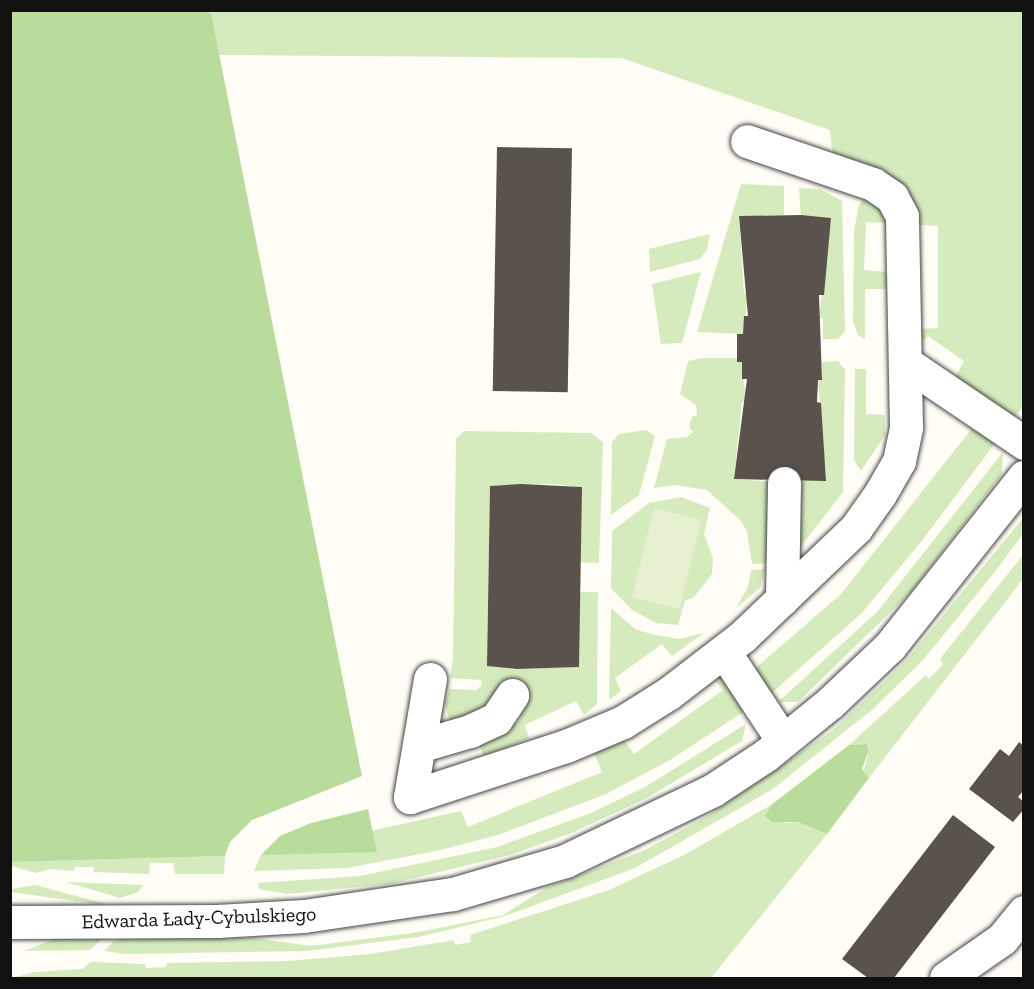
<!DOCTYPE html>
<meta charset="utf-8">
<style>
body{margin:0}
#map{position:relative;width:1034px;height:989px;overflow:hidden;background:#fffdf5;font-family:"Zilla Slab",serif}
div>[style]{position:absolute}
.green>*{inset:0;background:#d5ebbd}
.forest>*{inset:0;background:#b9dc9c}
.pitch>*{inset:0;background:#e6f2cf;transform-origin:0 0}
.building>*{inset:0;background:#5a524d;transform-origin:0 0}
.roads{filter:drop-shadow(0 0 2px #444) drop-shadow(0 0 2px #444)}
.minor>*{height:33px;margin:-16.5px;padding:0 16.5px;transform-origin:16.5px;border-radius:16.5px;background:#fff}
span{translate:-50% -50%;white-space:nowrap;text-align:center;line-height:1.15;-webkit-text-stroke:6px #fff;paint-order:stroke}
.street-label{font-size:20px;color:#111}
.frame{position:absolute;inset:0;border:12px solid #111;pointer-events:none}
</style>
<div id="map">
<div class="green">
<div style="clip-path:polygon(10px 11px,1023px 11px,1023px 406px,1013px 421px,956px 376px,964px 361px,928px 336px,917px 347px,915px 329px,938px 328px,938px 226px,917px 225px,833px 157px,830px 130px,621px 58px,217px 55px,11px 44px)"></div>
<div style="clip-path:polygon(741px 184px,784px 186px,784px 215px,739px 216px,744px 293px,748px 294px,743px 334px,697px 332px)"></div>
<div style="clip-path:polygon(799px 188px,820px 189px,842px 201px,845px 331px,838px 339px,823px 339px,823px 318px,819px 318px,831px 218px,801px 217px)"></div>
<div style="clip-path:polygon(873px 198px,888px 223px,866px 222px,864px 270px,887px 272px,886px 289px,865px 289px,865px 339px,858px 335px,853px 322px,854px 231px,859px 205px,864px 199px)"></div>
<div style="clip-path:polygon(710px 234px,707px 250px,700px 259px,650px 272px,649px 249px)"></div>
<div style="clip-path:polygon(701px 272px,682px 343px,661px 344px,652px 284px)"></div>
<div style="clip-path:polygon(703px 358px,737px 358px,737px 362px,742px 362px,746px 401px,742px 402px,734px 479px,775px 482px,767px 563px,752px 564px,747px 531px,741px 521px,707px 490px,675px 485px,654px 488px,667px 439px,687px 437px,693px 432px,689px 427px,692px 417px,697px 415px,696px 405px,680px 394px,688px 361px)"></div>
<div style="clip-path:polygon(838px 361px,845px 370px,843px 492px,799px 549px,796px 480px,826px 480px,818px 380px,822px 380px,822px 362px)"></div>
<div style="clip-path:polygon(855px 369px,866px 369px,866px 414px,885px 415px,885px 435px,861px 471px,854px 460px)"></div>
<div style="clip-path:polygon(973px 427px,996px 442px,921px 542px,861px 614px,767px 697px,751px 672px,841px 594px)"></div>
<div style="clip-path:polygon(646px 430px,655px 436px,639px 495px,611px 515px,612px 442px,619px 434px)"></div>
<div style="clip-path:polygon(464px 431px,591px 433px,603px 442px,599px 563px,578px 562px,582px 487px,551px 484px,490px 486px,487px 665px,518px 669px,579px 667px,578px 592px,598px 592px,597px 704px,584px 715px,576px 701px,525px 725px,529px 738px,484px 756px,479px 745px,519px 721px,528px 694px,492px 704px,462px 720px,449px 719px,445px 703px,450px 689px,476px 690px,482px 685px,481px 680px,450px 678px,453px 658px,456px 439px)"></div>
<div style="clip-path:polygon(1003px 452px,1002px 474px,911px 592px,798px 702px,778px 702px,877px 612px)"></div>
<div style="clip-path:polygon(681px 497px,710px 508px,704px 534px,713px 558px,712px 574px,693px 598px,685px 601px,678px 625px,656px 623px,632px 610px,611px 588px,612px 531px,649px 503px)"></div>
<div style="clip-path:polygon(1023px 518px,1023px 534px,994px 573px,923px 660px,873px 709px,773px 789px,635px 868px,505px 916px,419px 937px,307px 951px,124px 954px,104px 951px,114px 941px,125px 938px,254px 938px,311px 946px,419px 932px,503px 915px,546px 888px,645px 850px,706px 817px,832px 731px,905px 662px)"></div>
<div style="clip-path:polygon(1023px 555px,1023px 579px,869px 778px,863px 774px,869px 750px,866px 744px,849px 745px,926px 675px,929px 679px,943px 664px,940px 659px)"></div>
<div style="clip-path:polygon(765px 569px,760px 588px,736px 608px,748px 587px,751px 570px)"></div>
<div style="clip-path:polygon(611px 608px,635px 629px,651px 634px,679px 639px,704px 633px,672px 656px,662px 644px,615px 678px,621px 691px,609px 700px)"></div>
<div style="clip-path:polygon(709px 673px,724px 675px,748px 709px,670px 760px,606px 794px,498px 835px,436px 851px,347px 868px,254px 871px,261px 855px,461px 811px,468px 827px,602px 772px,594px 753px,621px 736px,634px 754px,723px 690px)"></div>
<div style="clip-path:polygon(746px 724px,742px 741px,645px 799px,569px 834px,510px 855px,390px 884px,287px 894px,259px 889px,258px 883px,360px 876px,497px 847px,591px 813px,645px 787px)"></div>
<div style="clip-path:polygon(771px 805px,765px 816px,786px 823px,798px 822px,827px 834px,711px 978px,12px 978px,34px 972px,82px 969px,91px 962px,145px 964px,146px 968px,166px 967px,167px 963px,288px 961px,370px 954px,454px 940px,455px 945px,471px 942px,470px 935px,609px 890px,684px 855px)"></div>
<div style="clip-path:polygon(225px 856px,224px 874px,175px 874px,173px 863px,150px 863px,149px 874px,94px 872px,93px 867px,75px 867px,74px 871px,50px 869px,36px 873px,11px 866px,10px 862px)"></div>
<div style="clip-path:polygon(66px 882px,144px 885px,138px 892px,120px 898px)"></div>
<div style="clip-path:polygon(35px 885px,103px 903px,103px 905px,11px 892px,11px 889px)"></div>
<div style="clip-path:polygon(107px 934px,90px 950px,24px 951px,62px 936px)"></div>
</div>
<div class="forest">
<div style="clip-path:polygon(198px 11px,211px 13px,362px 776px,252px 820px,230px 842px,225px 856px,11px 862px,11px 11px)"></div>
<div style="clip-path:polygon(866px 744px,869px 750px,862px 769px,869px 778px,827px 834px,798px 822px,772px 822px,765px 816px,771px 805px,849px 745px)"></div>
<div style="clip-path:polygon(368px 809px,377px 852px,261px 855px,280px 836px,311px 823px)"></div>
</div>
<div class="pitch">
<div style="left:654px;top:508px;width:49px;height:92px;rotate:14deg"></div>
</div>
<div class="building">
<div style="left:497px;top:147px;width:75px;height:244px;rotate:1deg"></div>
<div style="clip-path:polygon(801px 215px,831px 218px,824px 295px,819px 295px,822px 380px,818px 380px,817px 402px,821px 403px,826px 481px,734px 479px,747px 379px,742px 379px,742px 362px,737px 362px,737px 334px,743px 334px,744px 316px,748px 316px,739px 216px)"></div>
<div style="clip-path:polygon(521px 484px,582px 487px,579px 667px,517px 669px,487px 666px,490px 486px)"></div>
<div style="clip-path:polygon(1019px 742px,1024px 746px,1024px 790px,1018px 797px,1024px 802px,1024px 809px,1013px 822px,969px 789px,1000px 749px,1009px 756px)"></div>
<div style="clip-path:polygon(953px 815px,995px 847px,894px 978px,868px 978px,842px 959px)"></div>
</div>
<div class="roads">
<div class="minor">
<div style="left:906px;top:363px;width:143px;rotate:34.1deg"></div>
<div style="left:782px;top:599px;width:116px;rotate:-89deg"></div>
<div style="left:725px;top:653px;width:105px;rotate:56.6deg"></div>
<div style="left:430px;top:679px;width:120px;rotate:99.6deg"></div>
<div style="left:410px;top:797px;width:164px;rotate:-18.1deg"></div>
<div style="left:566px;top:746px;width:62px;rotate:-22.8deg"></div>
<div style="left:623px;top:722px;width:54px;rotate:-32.2deg"></div>
<div style="left:669px;top:693px;width:92px;rotate:-37.5deg"></div>
<div style="left:742px;top:637px;width:158px;rotate:-43.7deg"></div>
<div style="left:856px;top:528px;width:42px;rotate:-54.8deg"></div>
<div style="left:880px;top:494px;width:38px;rotate:-60deg"></div>
<div style="left:899px;top:461px;width:35px;rotate:-78deg"></div>
<div style="left:906px;top:427px;width:211px;rotate:-91.1deg"></div>
<div style="left:902px;top:216px;width:21px;rotate:-118deg"></div>
<div style="left:892px;top:197px;width:23px;rotate:-146deg"></div>
<div style="left:873px;top:184px;width:133px;rotate:-161.2deg"></div>
<div style="left:419px;top:746px;width:53px;rotate:-16.4deg"></div>
<div style="left:470px;top:731px;width:29px;rotate:-25deg"></div>
<div style="left:496px;top:719px;width:29px;rotate:-56deg"></div>
<div style="left:10px;top:922px;width:207px;rotate:-0.3deg"></div>
<div style="left:217px;top:921px;width:87px;rotate:-3.3deg"></div>
<div style="left:304px;top:916px;width:151px;rotate:-8.4deg"></div>
<div style="left:453px;top:894px;width:117px;rotate:-16.4deg"></div>
<div style="left:565px;top:861px;width:164px;rotate:-25.6deg"></div>
<div style="left:713px;top:790px;width:64px;rotate:-33.4deg"></div>
<div style="left:766px;top:755px;width:82px;rotate:-39.1deg"></div>
<div style="left:830px;top:703px;width:83px;rotate:-43.5deg"></div>
<div style="left:890px;top:646px;width:216px;rotate:-51.6deg"></div>
<div style="left:946px;top:978px;width:68px;rotate:-34.9deg"></div>
<div style="left:1002px;top:939px;width:35px;rotate:-51deg"></div>
</div>
</div>
<div class="street-label">
<span style="left:199px;top:918px;rotate:-2deg">Edwarda Łady-Cybulskiego</span>
</div>
<div class="frame"></div>
</div>
